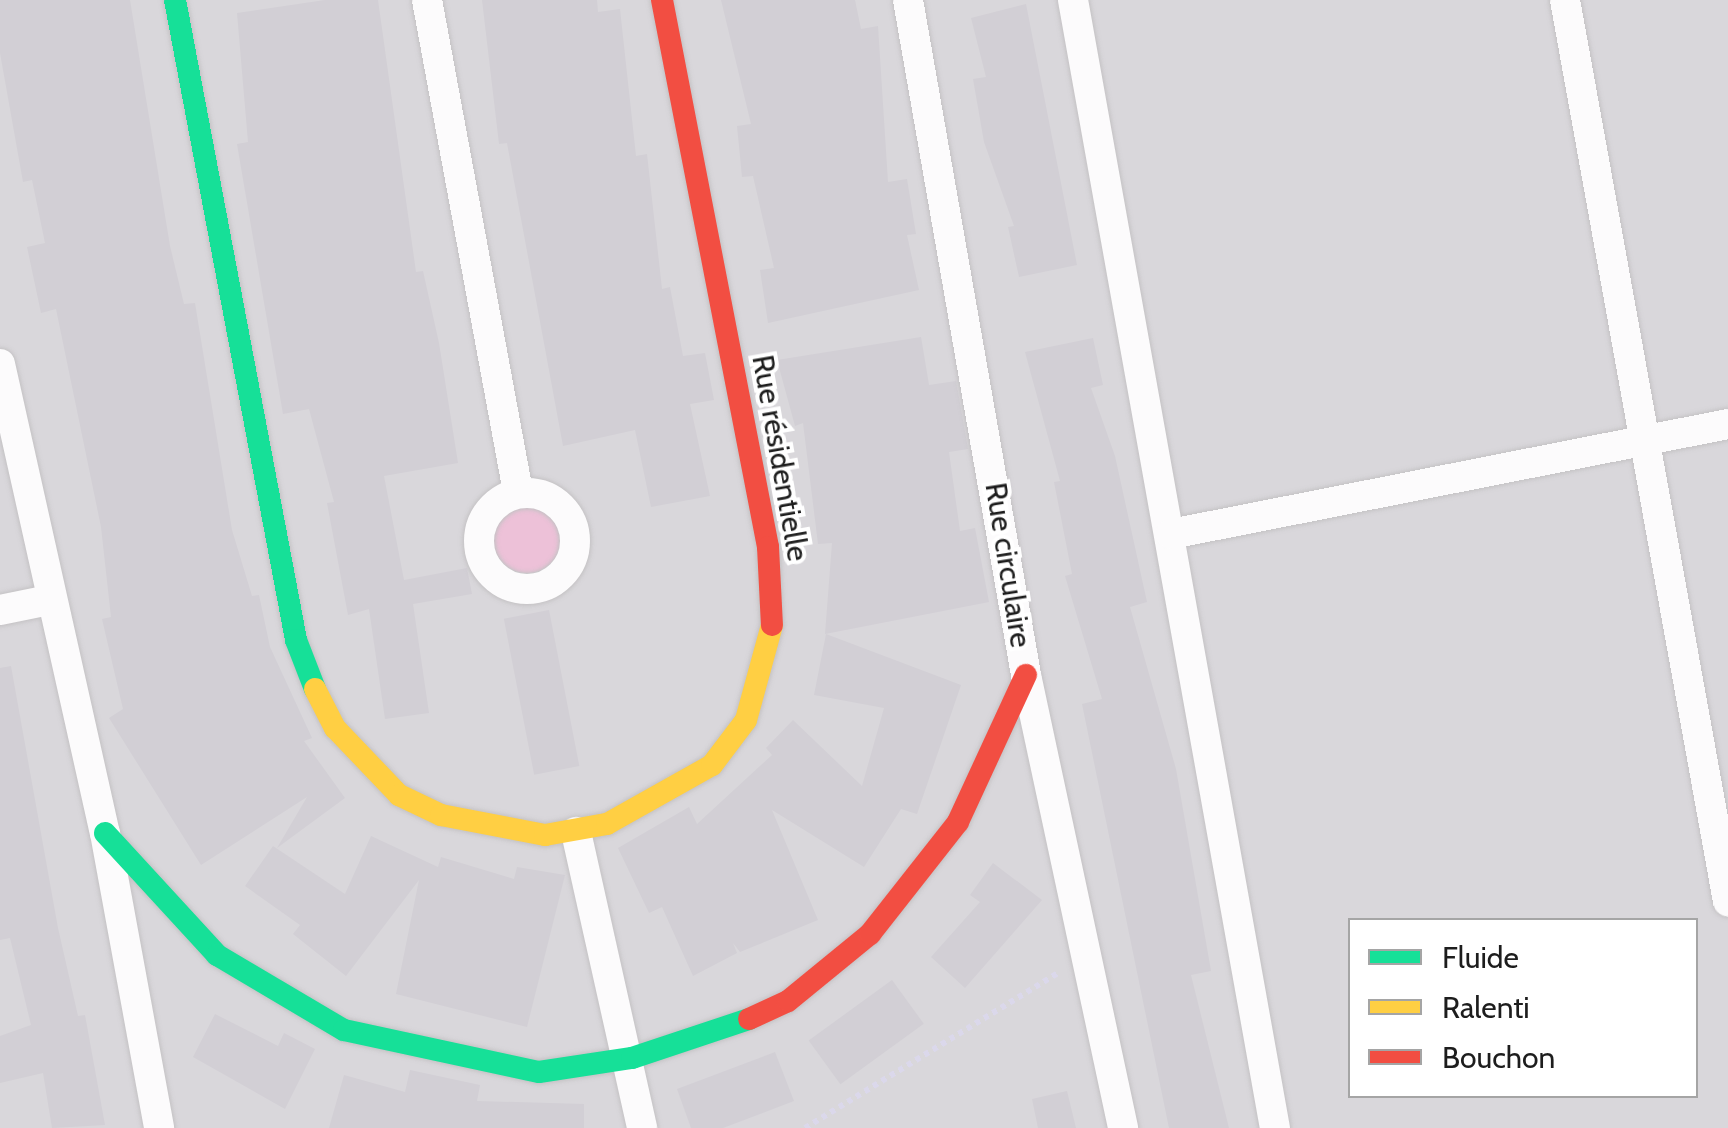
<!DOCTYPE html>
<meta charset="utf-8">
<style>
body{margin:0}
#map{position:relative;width:1728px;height:1128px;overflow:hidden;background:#eae6ec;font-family:Cabin,sans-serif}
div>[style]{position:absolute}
.residential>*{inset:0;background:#d9d7db}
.grass>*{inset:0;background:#edc1d8}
.round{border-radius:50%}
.building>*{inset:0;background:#d2cfd5;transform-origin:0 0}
.path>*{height:6px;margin-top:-3px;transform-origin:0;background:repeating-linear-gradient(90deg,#dbd8eb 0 5px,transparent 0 10px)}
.roads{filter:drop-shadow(0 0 2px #c4c2c4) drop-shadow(0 0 2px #c4c2c4)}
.street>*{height:30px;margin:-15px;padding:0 15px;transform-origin:15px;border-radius:15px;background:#fcfbfc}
.street>.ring{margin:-15px;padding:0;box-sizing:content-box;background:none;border:30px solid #fcfbfc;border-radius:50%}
.fast>*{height:22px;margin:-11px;padding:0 11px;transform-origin:11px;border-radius:11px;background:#16e098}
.slow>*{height:22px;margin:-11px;padding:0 11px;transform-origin:11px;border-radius:11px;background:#ffcf43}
.jam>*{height:22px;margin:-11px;padding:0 11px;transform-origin:11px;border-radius:11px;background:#f24e42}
span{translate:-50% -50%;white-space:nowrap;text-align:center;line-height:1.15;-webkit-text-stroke:8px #fff;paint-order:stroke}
.street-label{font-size:30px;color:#1d1d1d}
.legend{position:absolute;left:1348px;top:918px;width:350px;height:180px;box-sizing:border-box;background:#fff;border:2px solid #a5a5a5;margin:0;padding:12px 18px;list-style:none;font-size:30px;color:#1d1d1d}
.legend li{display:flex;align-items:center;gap:20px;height:50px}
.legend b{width:50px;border:2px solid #a5a5a5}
</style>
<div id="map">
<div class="residential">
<div style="clip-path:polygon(evenodd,0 0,1728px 0,1728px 1128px,0 1128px,0 0,1350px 920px,1696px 920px,1696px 1096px,1350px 1096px,1350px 920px)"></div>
</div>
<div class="grass">
<div class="round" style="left:493px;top:505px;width:68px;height:68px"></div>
</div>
<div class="building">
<div style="clip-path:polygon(0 0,130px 0,170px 246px,184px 304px,195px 303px,232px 530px,252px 596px,259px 595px,270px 647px,312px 738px,304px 741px,345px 798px,277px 848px,307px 797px,201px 865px,109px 718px,123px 709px,102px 619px,111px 617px,101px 527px,56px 309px,41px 313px,27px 247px,45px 243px,32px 180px,23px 182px,0 53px)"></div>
<div style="clip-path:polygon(325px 0,378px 0,416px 272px,423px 271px,439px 343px,458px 463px,384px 476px,404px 580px,467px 568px,472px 594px,413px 604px,429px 713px,385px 719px,369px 609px,348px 615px,327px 503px,334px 502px,309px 409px,283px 414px,237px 144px,248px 142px,237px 13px)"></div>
<div style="clip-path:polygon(482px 0,597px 0,598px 12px,620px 9px,636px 156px,647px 154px,662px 289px,670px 287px,683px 356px,705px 353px,714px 400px,690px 404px,710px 496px,651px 507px,635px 430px,563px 446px,507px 143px,499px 144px)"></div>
<div style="clip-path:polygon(721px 0,855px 0,861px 29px,878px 26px,888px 182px,907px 179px,916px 234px,907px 235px,919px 290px,768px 323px,760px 270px,774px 268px,753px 176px,742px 177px,737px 126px,751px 124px)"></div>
<div style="clip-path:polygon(1026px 4px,1077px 265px,1019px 277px,1008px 227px,1014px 226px,984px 142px,973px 79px,986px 77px,971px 18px)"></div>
<div style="clip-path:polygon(921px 337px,929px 385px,956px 381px,968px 449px,949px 452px,960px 531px,975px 528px,989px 602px,825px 634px,832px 543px,818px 544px,803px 423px,795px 426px,777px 360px)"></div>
<div style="clip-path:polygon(1093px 338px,1103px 385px,1091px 388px,1115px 456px,1147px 602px,1130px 607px,1176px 769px,1211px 971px,1191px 975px,1229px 1128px,1169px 1128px,1082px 704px,1102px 699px,1065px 576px,1072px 574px,1054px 482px,1060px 481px,1025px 352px)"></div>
<div style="left:549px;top:610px;width:159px;height:46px;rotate:79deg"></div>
<div style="clip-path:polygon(826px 634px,961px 685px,917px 814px,901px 809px,864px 867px,772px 810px,818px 920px,740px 952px,733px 943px,737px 953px,693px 976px,662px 907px,649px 913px,618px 848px,689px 807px,697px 824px,772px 755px,766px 748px,793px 720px,862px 786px,884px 708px,814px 695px)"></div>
<div style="clip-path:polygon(11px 666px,58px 928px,78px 1016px,85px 1015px,105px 1125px,52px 1128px,43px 1073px,0 1083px,0 1036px,31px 1025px,10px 938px,0 940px,0 668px)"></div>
<div style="clip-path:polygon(371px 836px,438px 867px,441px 857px,514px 879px,517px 867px,565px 875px,527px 1027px,396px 994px,419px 880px,346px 976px,293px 934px,300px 925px,245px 886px,273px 846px,345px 894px)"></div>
<div style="clip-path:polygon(993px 863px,1042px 900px,965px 988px,931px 957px,980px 902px,970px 895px)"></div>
<div style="left:892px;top:980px;width:54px;height:103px;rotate:54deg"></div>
<div style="clip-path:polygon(215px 1014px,278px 1046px,284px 1033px,315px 1049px,285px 1109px,193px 1057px)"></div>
<div style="clip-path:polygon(775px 1052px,794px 1101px,723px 1128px,691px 1128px,677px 1089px)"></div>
<div style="clip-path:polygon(410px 1070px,480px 1085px,477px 1101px,584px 1104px,584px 1128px,329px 1128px,344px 1075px,405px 1092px)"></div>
<div style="clip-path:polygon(1067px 1091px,1076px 1128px,1038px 1128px,1032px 1099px)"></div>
</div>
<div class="path">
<div style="left:805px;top:1128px;width:299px;rotate:-31.5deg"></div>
</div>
<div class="roads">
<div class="street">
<div style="left:427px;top:0;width:500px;rotate:79.52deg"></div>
<div style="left:908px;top:0;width:685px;rotate:80.08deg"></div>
<div style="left:1026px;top:675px;width:463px;rotate:77.9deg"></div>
<div style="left:1073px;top:0;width:1146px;rotate:79.85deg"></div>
<div style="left:1565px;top:0;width:916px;rotate:79.75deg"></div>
<div style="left:0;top:364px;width:481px;rotate:77.4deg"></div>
<div style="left:105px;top:833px;width:300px;rotate:79.6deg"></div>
<div class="ring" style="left:479px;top:493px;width:66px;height:66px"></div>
<div style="left:1171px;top:534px;width:568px;rotate:-11.17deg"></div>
<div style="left:0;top:610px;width:50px;rotate:-11.5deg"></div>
<div style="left:576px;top:832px;width:303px;rotate:77.4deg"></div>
</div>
<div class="fast">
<div style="left:175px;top:0;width:651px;rotate:79.29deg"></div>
<div style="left:296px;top:640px;width:53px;rotate:68.8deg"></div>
<div style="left:105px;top:833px;width:166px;rotate:47.4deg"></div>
<div style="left:217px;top:955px;width:147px;rotate:30.6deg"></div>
<div style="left:344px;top:1030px;width:199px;rotate:12.2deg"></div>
<div style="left:539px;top:1072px;width:94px;rotate:-8.6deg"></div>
<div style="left:632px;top:1058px;width:123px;rotate:-18.4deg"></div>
</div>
<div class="slow">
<div style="left:315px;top:689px;width:44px;rotate:62.9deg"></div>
<div style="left:335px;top:728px;width:93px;rotate:46.3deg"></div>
<div style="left:399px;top:795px;width:47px;rotate:25.5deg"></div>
<div style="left:441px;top:815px;width:106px;rotate:10.9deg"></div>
<div style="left:545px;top:835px;width:63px;rotate:-10.1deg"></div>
<div style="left:607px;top:824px;width:120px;rotate:-29.3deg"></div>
<div style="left:712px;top:765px;width:56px;rotate:-52.9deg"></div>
<div style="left:746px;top:720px;width:98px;rotate:-74.7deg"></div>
</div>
<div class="jam">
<div style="left:662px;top:0;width:557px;rotate:79.03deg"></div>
<div style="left:768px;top:547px;width:78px;rotate:87.1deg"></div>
<div style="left:749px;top:1019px;width:43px;rotate:-24.8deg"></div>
<div style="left:788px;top:1001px;width:106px;rotate:-39.3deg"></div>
<div style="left:870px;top:934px;width:142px;rotate:-51.8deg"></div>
<div style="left:958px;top:822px;width:162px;rotate:-65.2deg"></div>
</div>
</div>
<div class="street-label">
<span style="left:780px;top:458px;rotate:80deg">Rue résidentielle</span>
<span style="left:1008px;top:565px;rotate:81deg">Rue circulaire</span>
</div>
<ul class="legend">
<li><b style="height:12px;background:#16e098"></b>Fluide</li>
<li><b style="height:12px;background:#ffcf43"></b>Ralenti</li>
<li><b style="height:12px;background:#f24e42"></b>Bouchon</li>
</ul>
</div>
